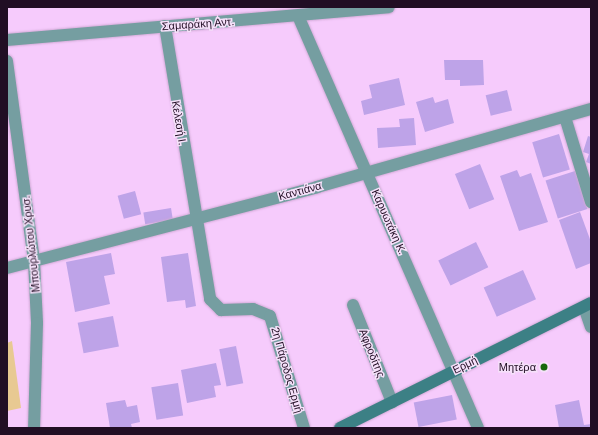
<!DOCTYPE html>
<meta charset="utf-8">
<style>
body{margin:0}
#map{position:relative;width:598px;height:435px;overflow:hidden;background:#f6cbfc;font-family:Helvetica,sans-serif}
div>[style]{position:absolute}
.green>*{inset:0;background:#e8c992}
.building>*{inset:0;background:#bea3e8;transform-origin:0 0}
.roads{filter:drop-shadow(0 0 1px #d0a9d5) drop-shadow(0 0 1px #d0a9d5)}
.street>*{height:12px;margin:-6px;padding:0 6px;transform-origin:6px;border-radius:6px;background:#759ea1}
.secondary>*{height:12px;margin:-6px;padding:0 6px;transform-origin:6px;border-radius:6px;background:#3c8085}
.dots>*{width:11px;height:11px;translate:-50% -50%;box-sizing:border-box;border:2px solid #f6e1fa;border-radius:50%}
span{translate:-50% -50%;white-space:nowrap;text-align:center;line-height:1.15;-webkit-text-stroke:3px #f6e1fa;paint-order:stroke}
.street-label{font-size:11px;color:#210e24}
.poi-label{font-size:11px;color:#210e24}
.right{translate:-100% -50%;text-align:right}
.frame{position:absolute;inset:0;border:8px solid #210e24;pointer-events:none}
</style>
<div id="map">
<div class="green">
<div style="clip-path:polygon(12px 341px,21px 408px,7px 411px,7px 343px)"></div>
</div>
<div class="building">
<div style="clip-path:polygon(444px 60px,483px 60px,484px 85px,460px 86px,460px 80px,445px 80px)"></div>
<div style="clip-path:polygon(399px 78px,405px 105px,364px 115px,361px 101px,372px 98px,369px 85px)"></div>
<div style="left:507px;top:90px;width:21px;height:22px;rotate:76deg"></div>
<div style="clip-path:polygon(433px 97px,435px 103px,448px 99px,454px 123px,425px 132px,416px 102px)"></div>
<div style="clip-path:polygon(414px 118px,416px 145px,378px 148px,377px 128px,400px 127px,399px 119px)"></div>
<div style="left:559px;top:134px;width:37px;height:28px;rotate:73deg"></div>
<div style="clip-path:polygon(588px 136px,591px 137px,591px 164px,586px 162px,589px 154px,583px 152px)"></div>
<div style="left:480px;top:164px;width:38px;height:27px;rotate:68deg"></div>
<div style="clip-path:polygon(517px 170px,520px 177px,531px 173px,548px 222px,519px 231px,500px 176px)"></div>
<div style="left:575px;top:171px;width:40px;height:31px;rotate:72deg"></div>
<div style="left:135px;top:191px;width:24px;height:18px;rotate:75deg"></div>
<div style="left:171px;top:208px;width:12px;height:28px;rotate:81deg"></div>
<div style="clip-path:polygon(580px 212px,591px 242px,591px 263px,576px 269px,559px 220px)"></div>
<div style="left:476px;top:242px;width:28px;height:42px;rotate:64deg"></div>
<div style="clip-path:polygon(111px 253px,115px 274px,104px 276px,110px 304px,75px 312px,66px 262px)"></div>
<div style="clip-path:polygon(188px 253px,196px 306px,186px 308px,185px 300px,167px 302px,161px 257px)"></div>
<div style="left:523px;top:270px;width:32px;height:43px;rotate:66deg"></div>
<div style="left:113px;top:316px;width:31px;height:36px;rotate:79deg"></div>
<div style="left:236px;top:346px;width:38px;height:17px;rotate:79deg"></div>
<div style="clip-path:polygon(216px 363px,221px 385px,214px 386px,216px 397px,187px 403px,181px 370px)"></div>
<div style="left:178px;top:383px;width:33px;height:27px;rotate:81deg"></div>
<div style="left:452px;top:395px;width:25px;height:39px;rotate:79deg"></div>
<div style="clip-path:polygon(125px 400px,127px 407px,137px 405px,140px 422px,131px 424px,132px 428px,110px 428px,106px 403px)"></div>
<div style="clip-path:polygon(579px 400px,584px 425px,591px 424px,591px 428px,559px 428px,555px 405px)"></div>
</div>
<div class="roads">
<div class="street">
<div style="left:299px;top:18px;width:447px;rotate:66.4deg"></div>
<div style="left:165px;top:26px;width:277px;rotate:80.6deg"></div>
<div style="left:210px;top:299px;width:16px;rotate:45deg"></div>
<div style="left:221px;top:310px;width:32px;rotate:-2deg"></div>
<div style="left:253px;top:309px;width:18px;rotate:22deg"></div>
<div style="left:270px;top:316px;width:117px;rotate:73.1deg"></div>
<div style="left:7px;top:40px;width:383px;rotate:-4.9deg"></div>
<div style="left:7px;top:61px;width:202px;rotate:82.3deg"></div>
<div style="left:34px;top:261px;width:62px;rotate:87.2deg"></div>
<div style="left:37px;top:323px;width:105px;rotate:91.6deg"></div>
<div style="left:565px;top:117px;width:89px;rotate:73deg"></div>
<div style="left:7px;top:268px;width:320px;rotate:-14.6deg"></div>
<div style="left:317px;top:187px;width:285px;rotate:-15.9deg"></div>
<div style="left:353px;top:305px;width:105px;rotate:68.1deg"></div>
<div style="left:584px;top:307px;width:21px;rotate:71deg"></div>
</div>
<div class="secondary">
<div style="left:340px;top:428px;width:280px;rotate:-26.5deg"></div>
</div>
</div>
<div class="dots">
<div style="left:544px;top:367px;background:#16680c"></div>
</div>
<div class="street-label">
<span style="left:198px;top:24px;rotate:-4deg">Σαμαράκη Αντ.</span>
<span style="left:179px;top:123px;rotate:81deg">Κελεσή Ι.</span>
<span style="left:300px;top:191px;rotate:-15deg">Καντιάνα</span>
<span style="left:389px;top:222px;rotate:66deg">Καρυωτάκη Κ.</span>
<span style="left:31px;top:244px;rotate:-96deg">Μπουρλώτου Χρυσ.</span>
<span style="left:372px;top:353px;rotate:68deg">Αφροδίτης</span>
<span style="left:465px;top:365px;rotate:-26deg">Ερμή</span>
<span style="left:287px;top:370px;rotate:74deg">2η Πάροδος Ερμή</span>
</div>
<div class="poi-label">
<span class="right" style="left:536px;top:367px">Μητέρα</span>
</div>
<div class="frame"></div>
</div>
